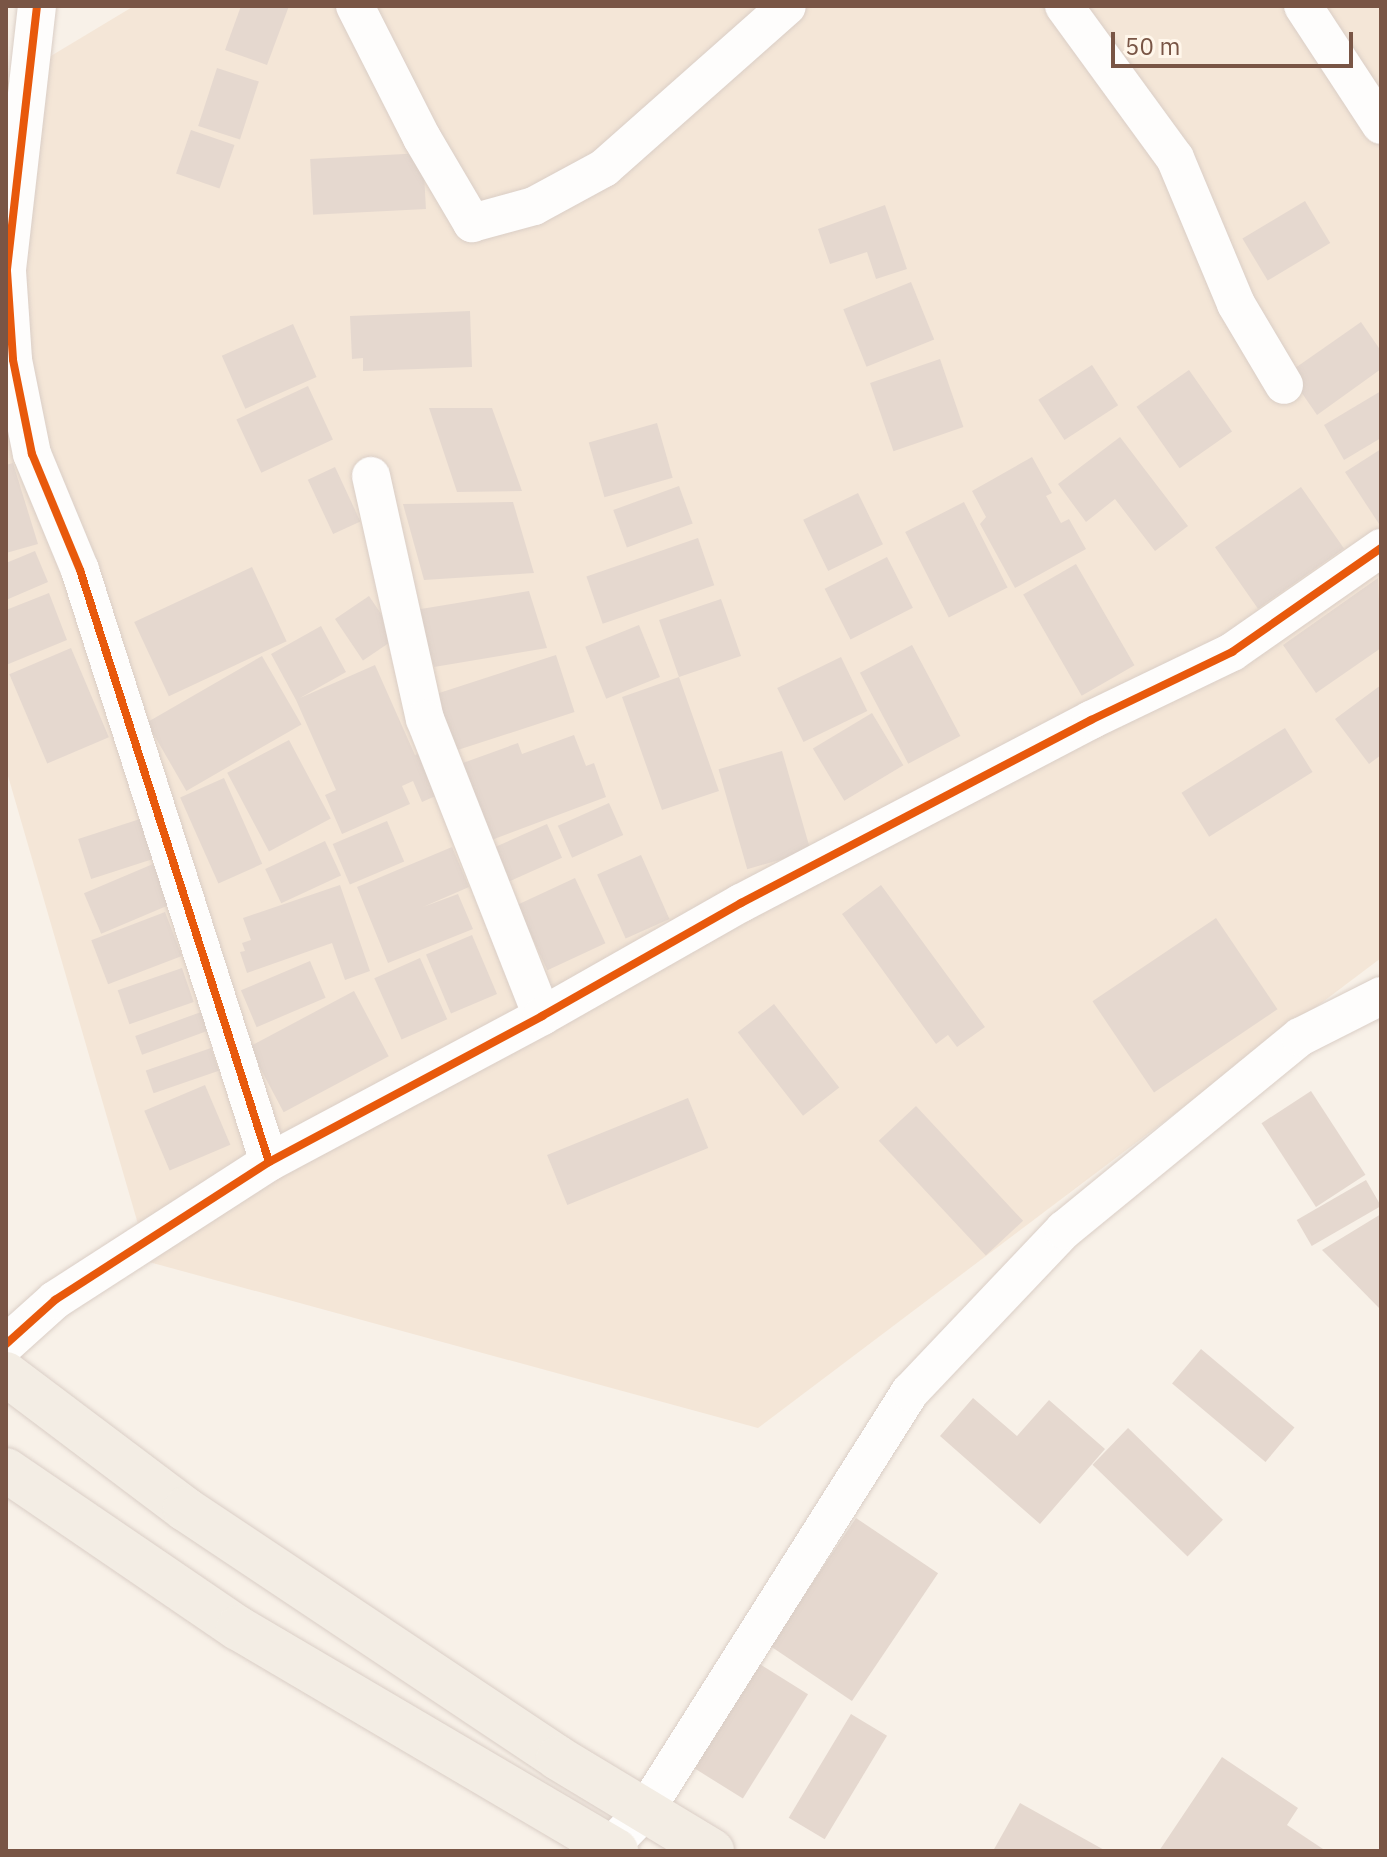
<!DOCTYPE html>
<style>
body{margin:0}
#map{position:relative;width:1387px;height:1857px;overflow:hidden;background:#f8f1e8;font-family:"IBM Plex Sans",sans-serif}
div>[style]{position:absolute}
.residential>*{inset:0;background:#f4e6d7}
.building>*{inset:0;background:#e5d8cf;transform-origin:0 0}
.roads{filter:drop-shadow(0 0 2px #dacec6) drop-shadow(0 0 2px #dacec6)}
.minor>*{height:38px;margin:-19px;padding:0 19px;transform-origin:19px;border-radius:19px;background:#fefdfc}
.major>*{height:44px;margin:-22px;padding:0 22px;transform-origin:22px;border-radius:22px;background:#f3ede4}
.cycleway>*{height:8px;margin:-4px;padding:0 4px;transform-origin:4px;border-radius:4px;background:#e8590c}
span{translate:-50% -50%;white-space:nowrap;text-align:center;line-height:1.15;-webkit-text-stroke:6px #fff6ea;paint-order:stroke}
.frame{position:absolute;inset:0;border:8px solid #795545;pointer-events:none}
.scale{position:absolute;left:1111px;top:32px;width:242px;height:36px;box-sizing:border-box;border:4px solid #795545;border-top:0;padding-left:10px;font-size:24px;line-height:28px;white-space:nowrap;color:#795545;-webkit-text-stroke:6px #fff6ea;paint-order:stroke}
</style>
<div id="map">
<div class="residential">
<div style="clip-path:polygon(134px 6px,1381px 6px,1381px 958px,758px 1428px,149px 1262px,6px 769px,6px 83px)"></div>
</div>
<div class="building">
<div style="clip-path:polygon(241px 6px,289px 6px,267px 65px,225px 50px)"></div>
<div style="left:217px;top:68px;width:44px;height:61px;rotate:18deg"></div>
<div style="left:191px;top:130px;width:46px;height:46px;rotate:19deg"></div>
<div style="left:423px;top:153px;width:56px;height:113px;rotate:87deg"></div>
<div style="left:1305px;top:201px;width:49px;height:73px;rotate:59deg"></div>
<div style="clip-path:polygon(885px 205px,907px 269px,876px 279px,867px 252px,830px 264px,818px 229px)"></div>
<div style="left:911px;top:282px;width:62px;height:73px;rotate:68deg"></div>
<div style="clip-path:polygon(470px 311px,472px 367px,363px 371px,363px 358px,352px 359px,350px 316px)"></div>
<div style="clip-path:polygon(1361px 322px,1381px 351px,1381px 369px,1317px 415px,1288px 373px)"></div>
<div style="left:293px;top:324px;width:58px;height:78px;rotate:66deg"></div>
<div style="left:940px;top:359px;width:72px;height:74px;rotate:71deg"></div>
<div style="left:1092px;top:365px;width:48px;height:64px;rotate:57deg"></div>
<div style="left:1189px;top:370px;width:75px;height:64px;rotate:55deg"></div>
<div style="left:308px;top:386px;width:59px;height:79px;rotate:65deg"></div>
<div style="clip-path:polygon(1381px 391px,1381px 438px,1344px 460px,1324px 425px)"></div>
<div style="clip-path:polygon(429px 408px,492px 408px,522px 491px,457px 492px)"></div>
<div style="left:657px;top:423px;width:57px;height:71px;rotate:74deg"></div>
<div style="clip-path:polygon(1120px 437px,1188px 526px,1155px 551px,1115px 499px,1086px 522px,1058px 484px)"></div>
<div style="clip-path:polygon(1381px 449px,1381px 527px,1345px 472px)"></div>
<div style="clip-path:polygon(1032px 457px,1052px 493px,1046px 496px,1061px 523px,1069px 519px,1086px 549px,1015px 588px,980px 524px,986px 517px,972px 491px)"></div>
<div style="clip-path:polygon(13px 463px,38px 544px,6px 553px,6px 465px)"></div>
<div style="left:335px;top:467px;width:60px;height:30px;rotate:65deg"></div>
<div style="left:679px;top:486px;width:40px;height:70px;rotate:70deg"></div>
<div style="left:1301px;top:487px;width:75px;height:105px;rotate:55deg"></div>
<div style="left:858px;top:493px;width:57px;height:61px;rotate:64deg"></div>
<div style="clip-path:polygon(513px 502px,534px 573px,424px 580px,403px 504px)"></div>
<div style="left:964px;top:502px;width:96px;height:66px;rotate:63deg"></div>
<div style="left:698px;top:538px;width:50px;height:118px;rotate:71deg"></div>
<div style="clip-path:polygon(35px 551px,48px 582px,6px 600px,6px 563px)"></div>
<div style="left:887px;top:557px;width:57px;height:70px;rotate:63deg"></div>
<div style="left:1076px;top:564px;width:117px;height:61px;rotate:60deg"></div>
<div style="left:252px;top:567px;width:82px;height:130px;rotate:65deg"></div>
<div style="clip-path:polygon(1378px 578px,1381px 648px,1316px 693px,1283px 645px)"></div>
<div style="clip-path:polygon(529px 591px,547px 648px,434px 667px,415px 610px)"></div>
<div style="clip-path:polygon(49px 593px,67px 640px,6px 665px,6px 610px)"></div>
<div style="left:369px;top:596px;width:50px;height:41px;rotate:56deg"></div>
<div style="clip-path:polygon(721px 599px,741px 656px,679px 677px,719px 791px,662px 810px,622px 697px,679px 677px,659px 620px)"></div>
<div style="left:639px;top:625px;width:56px;height:58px;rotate:68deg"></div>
<div style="clip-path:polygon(321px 626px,346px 672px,300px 698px,375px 665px,415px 755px,422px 752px,440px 794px,422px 802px,413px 781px,402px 786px,410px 804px,342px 834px,325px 795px,336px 790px,296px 700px,271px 654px)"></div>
<div style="left:912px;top:645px;width:103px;height:59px;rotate:62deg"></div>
<div style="left:71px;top:648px;width:97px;height:67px;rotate:67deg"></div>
<div style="left:556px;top:655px;width:60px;height:131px;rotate:72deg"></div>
<div style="left:262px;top:656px;width:79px;height:133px;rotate:60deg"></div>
<div style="left:841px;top:657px;width:60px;height:71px;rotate:64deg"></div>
<div style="clip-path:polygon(1381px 685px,1381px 755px,1369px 764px,1335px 719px)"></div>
<div style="left:872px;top:713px;width:61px;height:69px;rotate:59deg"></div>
<div style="left:1285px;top:728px;width:52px;height:122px;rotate:58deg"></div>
<div style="clip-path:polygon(574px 735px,586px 766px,594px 763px,606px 797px,489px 841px,460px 764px,518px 743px,522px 754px)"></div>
<div style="left:289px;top:740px;width:89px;height:70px;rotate:62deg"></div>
<div style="left:782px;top:751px;width:104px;height:66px;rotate:74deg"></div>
<div style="left:224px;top:778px;width:94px;height:48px;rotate:66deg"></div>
<div style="left:609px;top:803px;width:35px;height:56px;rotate:66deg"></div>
<div style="left:140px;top:819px;width:42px;height:65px;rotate:72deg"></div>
<div style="left:387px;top:821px;width:44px;height:59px;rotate:67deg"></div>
<div style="left:547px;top:824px;width:37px;height:58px;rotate:66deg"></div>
<div style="left:325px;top:841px;width:38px;height:66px;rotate:65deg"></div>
<div style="clip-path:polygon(452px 847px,469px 887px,423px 907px,458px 894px,473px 929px,388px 963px,357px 887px)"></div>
<div style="left:641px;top:855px;width:70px;height:48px;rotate:66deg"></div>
<div style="left:153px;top:864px;width:44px;height:75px;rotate:67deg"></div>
<div style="left:575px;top:878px;width:72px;height:64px;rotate:65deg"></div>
<div style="clip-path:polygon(340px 885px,370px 971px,345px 980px,332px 943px,247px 973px,240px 952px,245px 951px,242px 943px,251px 940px,243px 918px)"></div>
<div style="clip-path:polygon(881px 885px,985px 1027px,957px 1047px,948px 1035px,936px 1044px,842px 914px)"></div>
<div style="left:165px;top:912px;width:47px;height:79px;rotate:69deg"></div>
<div style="left:1216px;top:918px;width:110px;height:149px;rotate:56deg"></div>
<div style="left:472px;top:935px;width:64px;height:50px;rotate:67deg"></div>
<div style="left:420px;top:958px;width:67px;height:50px;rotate:66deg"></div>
<div style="left:310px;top:961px;width:40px;height:75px;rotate:67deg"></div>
<div style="left:182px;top:968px;width:36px;height:68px;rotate:71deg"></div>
<div style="left:354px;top:991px;width:74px;height:119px;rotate:62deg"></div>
<div style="left:774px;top:1004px;width:106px;height:46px;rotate:52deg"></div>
<div style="left:201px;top:1012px;width:20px;height:70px;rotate:70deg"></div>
<div style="left:211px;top:1048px;width:24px;height:69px;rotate:71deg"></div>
<div style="left:205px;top:1085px;width:65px;height:66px;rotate:67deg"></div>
<div style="left:1311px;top:1091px;width:100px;height:59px;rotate:57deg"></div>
<div style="left:688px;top:1098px;width:54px;height:152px;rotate:68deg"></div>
<div style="left:916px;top:1106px;width:157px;height:51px;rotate:47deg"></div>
<div style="left:1366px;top:1180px;width:30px;height:80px;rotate:60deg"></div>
<div style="clip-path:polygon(1381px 1214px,1381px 1310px,1322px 1250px)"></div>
<div style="left:1201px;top:1349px;width:122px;height:45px;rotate:40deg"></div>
<div style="clip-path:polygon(973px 1398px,1017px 1436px,1049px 1400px,1105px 1449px,1040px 1524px,940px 1436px)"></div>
<div style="left:1128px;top:1428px;width:132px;height:51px;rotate:44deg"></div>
<div style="left:856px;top:1518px;width:99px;height:154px;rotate:34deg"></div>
<div style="left:758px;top:1663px;width:59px;height:123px;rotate:32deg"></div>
<div style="left:851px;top:1714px;width:42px;height:121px;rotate:31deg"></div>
<div style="clip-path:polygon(1222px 1757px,1298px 1808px,1287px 1825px,1326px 1851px,1159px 1851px)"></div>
<div style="clip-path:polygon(1020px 1803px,1106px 1851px,993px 1851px)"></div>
</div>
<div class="roads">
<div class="minor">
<div style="left:37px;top:6px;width:267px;rotate:96.5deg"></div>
<div style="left:7px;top:271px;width:89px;rotate:86.1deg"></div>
<div style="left:13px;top:360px;width:96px;rotate:78.6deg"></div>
<div style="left:32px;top:454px;width:126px;rotate:67.5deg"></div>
<div style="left:80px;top:570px;width:621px;rotate:72.29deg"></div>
<div style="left:355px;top:6px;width:148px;rotate:63.1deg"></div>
<div style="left:422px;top:138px;width:99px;rotate:59.5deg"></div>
<div style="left:472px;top:223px;width:64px;rotate:-15.3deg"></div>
<div style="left:534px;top:206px;width:80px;rotate:-28.5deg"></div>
<div style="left:604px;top:168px;width:244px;rotate:-41.5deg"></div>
<div style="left:1064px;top:6px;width:188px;rotate:53.9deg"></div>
<div style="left:1175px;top:158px;width:158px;rotate:67.3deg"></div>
<div style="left:1236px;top:304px;width:94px;rotate:59.3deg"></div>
<div style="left:1303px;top:6px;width:142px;rotate:56.8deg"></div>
<div style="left:371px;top:476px;width:249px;rotate:77.5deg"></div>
<div style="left:425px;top:719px;width:319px;rotate:68.5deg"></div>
<div style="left:6px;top:1344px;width:66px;rotate:-41.9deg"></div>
<div style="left:55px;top:1300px;width:255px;rotate:-32.8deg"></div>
<div style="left:269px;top:1162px;width:310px;rotate:-28.1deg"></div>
<div style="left:542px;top:1016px;width:229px;rotate:-29.6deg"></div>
<div style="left:741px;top:903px;width:395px;rotate:-27.6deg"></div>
<div style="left:1091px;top:720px;width:157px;rotate:-25.7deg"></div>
<div style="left:1232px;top:652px;width:182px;rotate:-34.9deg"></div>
<div style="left:606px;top:1851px;width:56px;rotate:-45.7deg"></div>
<div style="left:645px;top:1811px;width:496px;rotate:-57.7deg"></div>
<div style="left:910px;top:1392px;width:224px;rotate:-46.5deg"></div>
<div style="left:1064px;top:1230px;width:305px;rotate:-39.3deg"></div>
<div style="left:1300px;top:1037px;width:91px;rotate:-26.8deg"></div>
</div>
<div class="major">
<div style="left:6px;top:1374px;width:224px;rotate:37deg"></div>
<div style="left:185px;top:1509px;width:448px;rotate:33.7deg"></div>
<div style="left:558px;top:1758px;width:180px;rotate:31.1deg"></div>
<div style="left:6px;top:1470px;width:281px;rotate:34.3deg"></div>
<div style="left:238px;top:1628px;width:439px;rotate:30.5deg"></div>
</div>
</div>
<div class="cycleway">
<div style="left:37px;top:6px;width:267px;rotate:96.5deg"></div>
<div style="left:7px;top:271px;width:89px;rotate:86.1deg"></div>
<div style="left:13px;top:360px;width:96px;rotate:78.6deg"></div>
<div style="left:32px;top:454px;width:126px;rotate:67.5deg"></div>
<div style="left:80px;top:570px;width:621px;rotate:72.29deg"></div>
<div style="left:6px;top:1344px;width:66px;rotate:-41.9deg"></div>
<div style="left:55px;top:1300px;width:255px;rotate:-32.8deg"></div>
<div style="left:269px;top:1162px;width:310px;rotate:-28.1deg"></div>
<div style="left:542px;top:1016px;width:229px;rotate:-29.6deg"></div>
<div style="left:741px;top:903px;width:395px;rotate:-27.6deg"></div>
<div style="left:1091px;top:720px;width:157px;rotate:-25.7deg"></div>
<div style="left:1232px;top:652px;width:182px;rotate:-34.9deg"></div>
</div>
<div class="frame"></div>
<div class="scale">50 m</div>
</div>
